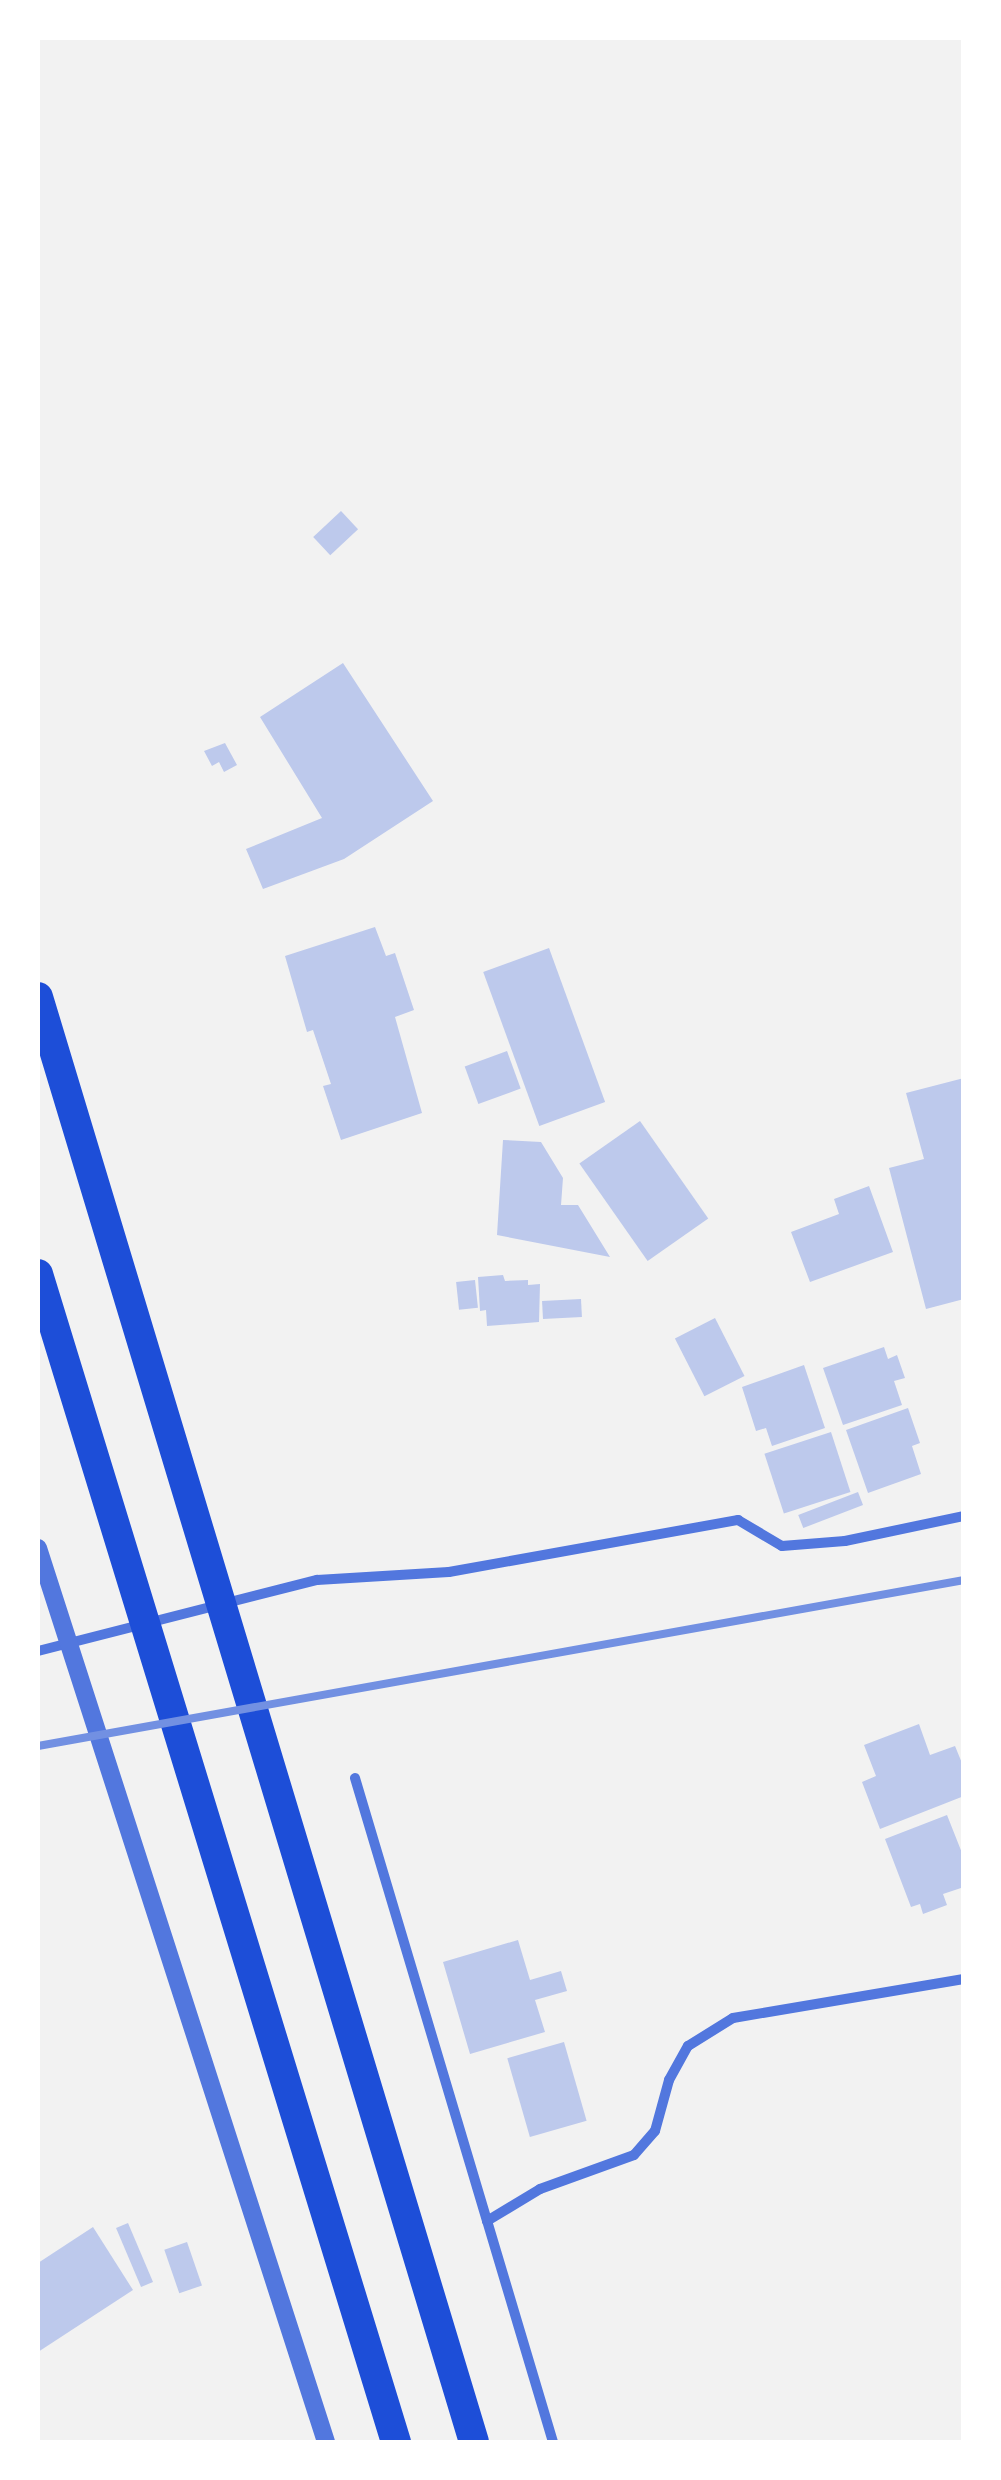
<!DOCTYPE html>
<style>
body{margin:0}
#map{position:relative;width:1001px;height:2480px;overflow:hidden;background:#f2f2f2;font-family:"Alegreya Sans",sans-serif}
div>[style]{position:absolute}
.building>*{inset:0;background:#bdc9ec;transform-origin:0 0}
.minor>*{height:10px;margin:-5px;padding:0 5px;transform-origin:5px;border-radius:5px;background:#5277de}
.tertiary>*{height:18px;margin:-9px;padding:0 9px;transform-origin:9px;border-radius:9px;background:#5277de}
.motorway>*{height:30px;margin:-15px;padding:0 15px;transform-origin:15px;border-radius:15px;background:#1d4ed8}
.rail>*{height:8px;margin:-4px;padding:0 4px;transform-origin:4px;border-radius:4px;background:#7290e2}
span{translate:-50% -50%;white-space:nowrap;text-align:center;line-height:1.15;-webkit-text-stroke:9px #fff;paint-order:stroke}
.frame{position:absolute;inset:0;border:40px solid #fff;pointer-events:none}
</style>
<div id="map">
<div class="building">
<div style="left:341px;top:511px;width:25px;height:38px;rotate:47deg"></div>
<div style="clip-path:polygon(343px 663px,433px 801px,344px 859px,263px 889px,246px 849px,322px 818px,260px 717px)"></div>
<div style="clip-path:polygon(225px 743px,237px 765px,224px 772px,219px 762px,212px 766px,204px 751px)"></div>
<div style="clip-path:polygon(375px 927px,386px 956px,395px 953px,414px 1010px,395px 1017px,422px 1113px,341px 1140px,323px 1086px,331px 1084px,313px 1030px,307px 1032px,285px 956px)"></div>
<div style="left:549px;top:948px;width:164px;height:70px;rotate:70deg"></div>
<div style="left:507px;top:1051px;width:40px;height:45px;rotate:70deg"></div>
<div style="clip-path:polygon(964px 1078px,964px 1299px,926px 1309px,889px 1168px,924px 1159px,906px 1093px)"></div>
<div style="left:640px;top:1121px;width:119px;height:74px;rotate:55deg"></div>
<div style="clip-path:polygon(503px 1140px,541px 1142px,563px 1178px,561px 1205px,578px 1205px,610px 1257px,497px 1235px)"></div>
<div style="clip-path:polygon(869px 1186px,893px 1252px,810px 1282px,791px 1232px,839px 1214px,834px 1199px)"></div>
<div style="clip-path:polygon(503px 1275px,505px 1281px,528px 1280px,528px 1285px,540px 1284px,539px 1322px,487px 1326px,486px 1310px,480px 1311px,478px 1277px)"></div>
<div style="left:475px;top:1280px;width:28px;height:19px;rotate:84deg"></div>
<div style="left:581px;top:1299px;width:18px;height:39px;rotate:87deg"></div>
<div style="left:715px;top:1318px;width:65px;height:45px;rotate:63deg"></div>
<div style="clip-path:polygon(884px 1347px,888px 1359px,897px 1355px,905px 1378px,894px 1381px,902px 1405px,843px 1425px,823px 1368px)"></div>
<div style="clip-path:polygon(804px 1365px,825px 1428px,772px 1446px,766px 1428px,756px 1431px,742px 1387px)"></div>
<div style="clip-path:polygon(908px 1408px,920px 1443px,912px 1446px,921px 1474px,868px 1493px,846px 1430px)"></div>
<div style="left:831px;top:1432px;width:63px;height:70px;rotate:72deg"></div>
<div style="left:858px;top:1492px;width:14px;height:64px;rotate:69deg"></div>
<div style="clip-path:polygon(919px 1724px,930px 1755px,955px 1746px,964px 1768px,964px 1796px,880px 1829px,862px 1782px,876px 1776px,864px 1745px)"></div>
<div style="clip-path:polygon(947px 1815px,964px 1858px,964px 1887px,943px 1894px,947px 1905px,923px 1914px,920px 1904px,911px 1907px,885px 1839px)"></div>
<div style="clip-path:polygon(518px 1940px,530px 1980px,561px 1971px,567px 1991px,535px 2000px,545px 2032px,470px 2054px,443px 1962px)"></div>
<div style="left:564px;top:2042px;width:82px;height:59px;rotate:74deg"></div>
<div style="left:128px;top:2223px;width:64px;height:13px;rotate:67deg"></div>
<div style="clip-path:polygon(93px 2227px,133px 2290px,38px 2352px,38px 2263px)"></div>
<div style="left:187px;top:2242px;width:46px;height:24px;rotate:71deg"></div>
</div>
<div class="minor">
<div style="left:38px;top:1651px;width:288px;rotate:-14.3deg"></div>
<div style="left:317px;top:1580px;width:132px;rotate:-3.5deg"></div>
<div style="left:449px;top:1572px;width:294px;rotate:-10.2deg"></div>
<div style="left:738px;top:1520px;width:51px;rotate:30.6deg"></div>
<div style="left:782px;top:1546px;width:63px;rotate:-4.5deg"></div>
<div style="left:845px;top:1541px;width:122px;rotate:-11.9deg"></div>
<div style="left:355px;top:1778px;width:462px;rotate:73.4deg"></div>
<div style="left:553px;top:2442px;width:231px;rotate:-106.6deg"></div>
<div style="left:487px;top:2221px;width:62px;rotate:-31.1deg"></div>
<div style="left:540px;top:2189px;width:100px;rotate:-19.9deg"></div>
<div style="left:634px;top:2155px;width:32px;rotate:-49deg"></div>
<div style="left:655px;top:2131px;width:53px;rotate:-74.6deg"></div>
<div style="left:669px;top:2080px;width:39px;rotate:-61deg"></div>
<div style="left:688px;top:2046px;width:53px;rotate:-31.9deg"></div>
<div style="left:733px;top:2018px;width:234px;rotate:-9.6deg"></div>
</div>
<div class="tertiary">
<div style="left:38px;top:1548px;width:939px;rotate:72.14deg"></div>
</div>
<div class="motorway">
<div style="left:38px;top:997px;width:1509px;rotate:73.21deg"></div>
<div style="left:38px;top:1274px;width:1222px;rotate:72.96deg"></div>
</div>
<div class="rail">
<div style="left:38px;top:1746px;width:941px;rotate:-10.16deg"></div>
</div>
<div class="frame"></div>
</div>
